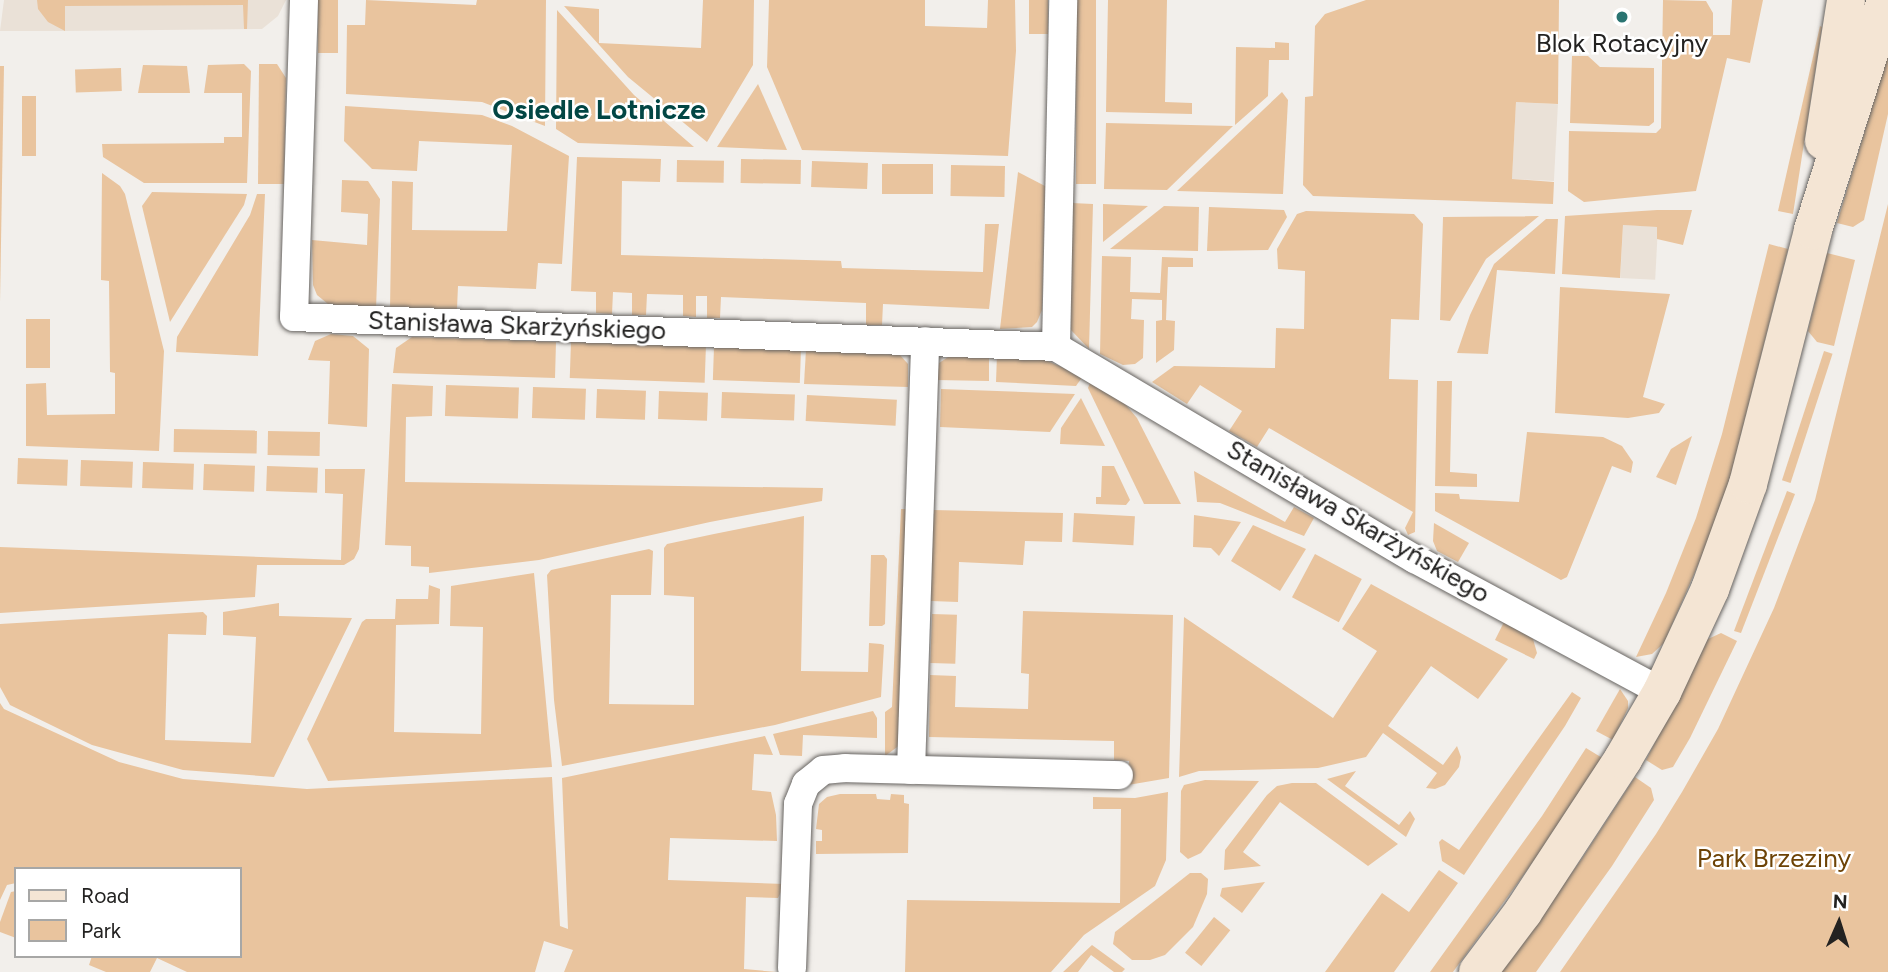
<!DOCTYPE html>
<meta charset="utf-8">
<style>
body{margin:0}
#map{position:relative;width:1888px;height:972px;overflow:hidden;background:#f2efeb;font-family:Figtree,sans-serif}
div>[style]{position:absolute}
.built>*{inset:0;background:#eae1d7;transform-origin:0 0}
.green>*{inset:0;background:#e9c49e;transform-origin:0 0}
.roads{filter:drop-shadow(0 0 2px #676461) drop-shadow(0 0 2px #676461)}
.street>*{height:28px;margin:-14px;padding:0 14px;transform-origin:14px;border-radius:14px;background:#fff}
.secondary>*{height:38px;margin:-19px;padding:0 19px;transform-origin:19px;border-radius:19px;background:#f4e5d4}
.dots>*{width:19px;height:19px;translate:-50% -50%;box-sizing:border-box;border:4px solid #fff;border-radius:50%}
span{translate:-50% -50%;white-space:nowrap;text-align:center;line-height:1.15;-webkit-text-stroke:5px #fff;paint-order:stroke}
.poi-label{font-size:26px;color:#232221}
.street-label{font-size:26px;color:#232221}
.park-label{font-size:26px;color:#6d4306}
.neighbourhood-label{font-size:28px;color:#024644;font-weight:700}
.legend{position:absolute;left:14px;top:867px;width:228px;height:91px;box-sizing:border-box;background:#fff;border:2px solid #a7a7a6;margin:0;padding:9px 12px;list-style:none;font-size:21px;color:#232221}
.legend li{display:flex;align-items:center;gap:14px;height:35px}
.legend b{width:35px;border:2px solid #a7a7a6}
.north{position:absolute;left:1804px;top:888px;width:70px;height:70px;-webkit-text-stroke:5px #fff;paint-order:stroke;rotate:3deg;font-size:19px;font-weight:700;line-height:28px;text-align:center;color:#232221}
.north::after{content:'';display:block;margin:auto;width:24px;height:32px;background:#232221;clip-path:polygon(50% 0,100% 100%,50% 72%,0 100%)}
</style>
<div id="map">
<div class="built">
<div style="clip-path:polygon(4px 0,286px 0,278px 16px,262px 29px,65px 31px,0 31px)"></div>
<div style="left:1516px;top:102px;width:42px;height:77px;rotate:3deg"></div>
<div style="left:1623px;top:225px;width:35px;height:53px;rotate:3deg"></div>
</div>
<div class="green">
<div style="clip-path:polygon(37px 0,248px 0,247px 29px,244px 29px,243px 5px,65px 6px,65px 31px,48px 22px,38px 9px)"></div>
<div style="left:318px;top:0;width:20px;height:53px"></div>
<div style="clip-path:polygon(366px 0,476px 5px,477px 0,546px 0,545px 126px,482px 102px,346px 94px,347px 25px,365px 25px)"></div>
<div style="clip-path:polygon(703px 0,754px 0,753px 65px,707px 142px,628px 77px,564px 6px,599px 9px,599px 43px,701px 48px)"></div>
<div style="clip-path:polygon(769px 0,925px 0,925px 26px,987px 28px,988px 0,1015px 0,1016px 51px,1008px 156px,802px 150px,767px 67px)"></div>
<div style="left:1029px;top:0;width:19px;height:34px"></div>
<div style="left:1076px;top:0;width:20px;height:184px"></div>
<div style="clip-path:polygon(1108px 0,1167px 0,1165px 102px,1192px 103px,1192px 114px,1106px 112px)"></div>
<div style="clip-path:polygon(1366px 0,1559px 0,1558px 104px,1516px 102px,1512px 179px,1554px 182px,1553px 204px,1313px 196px,1303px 185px,1305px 97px,1313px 96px,1315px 26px,1325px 14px)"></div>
<div style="clip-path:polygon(1663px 0,1706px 1px,1713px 13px,1713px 35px,1730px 35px,1732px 0,1763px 0,1750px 63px,1727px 58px,1696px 191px,1584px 202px,1568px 191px,1569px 131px,1656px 133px,1661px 128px)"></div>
<div style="clip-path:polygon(557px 10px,634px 95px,694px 147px,578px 143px,556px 129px)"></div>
<div style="clip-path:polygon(1820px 26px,1822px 27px,1793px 214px,1778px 211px)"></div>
<div style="clip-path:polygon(1275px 42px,1289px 43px,1289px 60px,1269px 60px,1268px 96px,1235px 125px,1236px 47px,1275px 48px)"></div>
<div style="clip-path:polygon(1888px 54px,1888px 114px,1864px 220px,1853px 227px,1837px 223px)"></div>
<div style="clip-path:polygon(1572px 56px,1588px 56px,1600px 67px,1654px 68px,1654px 122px,1649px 126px,1570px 123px)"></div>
<div style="clip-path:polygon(244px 64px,251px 71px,247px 183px,144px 183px,103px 157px,102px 144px,224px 143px,224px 137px,242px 137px,242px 93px,204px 93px,208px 65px)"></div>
<div style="clip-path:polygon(259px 64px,277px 64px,286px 78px,284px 184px,258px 184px)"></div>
<div style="clip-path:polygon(143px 65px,187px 66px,190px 93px,138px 93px)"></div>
<div style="clip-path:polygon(0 66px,4px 66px,0 303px)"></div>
<div style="left:121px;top:68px;width:23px;height:46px;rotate:88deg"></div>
<div style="clip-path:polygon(758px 84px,787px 150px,717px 147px)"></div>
<div style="clip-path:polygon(1282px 92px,1288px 100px,1283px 194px,1177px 191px)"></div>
<div style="left:36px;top:96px;width:60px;height:14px;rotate:90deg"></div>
<div style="clip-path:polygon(345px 106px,482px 115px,512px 126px,569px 156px,562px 264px,538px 263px,536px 289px,458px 286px,457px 309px,390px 310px,392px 181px,413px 182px,412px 230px,507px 231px,512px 145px,419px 141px,417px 171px,372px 169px,344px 141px)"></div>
<div style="clip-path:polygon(1106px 123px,1233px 126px,1167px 190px,1104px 189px)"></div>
<div style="clip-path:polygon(577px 157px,661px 159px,660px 182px,622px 181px,621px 255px,841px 261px,842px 268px,983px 272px,985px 224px,999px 224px,989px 309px,883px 304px,882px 325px,866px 325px,866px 303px,721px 297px,720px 318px,707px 318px,707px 296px,696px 296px,696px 317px,683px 316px,683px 295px,647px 294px,646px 315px,632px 315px,632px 293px,613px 292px,612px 314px,596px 313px,596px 292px,571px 291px)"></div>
<div style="left:741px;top:159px;width:60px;height:24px;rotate:1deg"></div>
<div style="left:677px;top:160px;width:47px;height:22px;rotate:1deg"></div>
<div style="left:812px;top:161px;width:56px;height:26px;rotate:2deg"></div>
<div style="left:882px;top:164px;width:51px;height:30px"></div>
<div style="left:951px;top:165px;width:54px;height:31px;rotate:1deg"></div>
<div style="clip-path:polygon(1018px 172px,1045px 186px,1042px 310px,1037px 322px,1032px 327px,1000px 329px)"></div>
<div style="clip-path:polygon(102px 173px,120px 186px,125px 194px,164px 351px,159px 451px,26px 446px,26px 384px,46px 383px,47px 415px,115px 414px,115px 373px,110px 372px,109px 281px,101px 280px)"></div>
<div style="clip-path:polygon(342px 180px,368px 181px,380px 199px,376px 309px,328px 304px,317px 295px,313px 285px,312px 240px,367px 245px,368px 214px,341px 212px)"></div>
<div style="clip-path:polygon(152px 192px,247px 194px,244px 205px,170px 322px,142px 206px)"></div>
<div style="clip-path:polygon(257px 194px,265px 194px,258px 356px,176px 352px,177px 337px,250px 215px)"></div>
<div style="clip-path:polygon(1072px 203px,1093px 204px,1089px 349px,1071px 330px)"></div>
<div style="clip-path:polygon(1103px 204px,1148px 206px,1103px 242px)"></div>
<div style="clip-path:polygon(1888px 204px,1888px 972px,1560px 972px,1656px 834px,1682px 792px,1718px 729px,1774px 608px,1815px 500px)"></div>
<div style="clip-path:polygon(1164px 206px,1199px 207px,1198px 251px,1110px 249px)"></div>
<div style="clip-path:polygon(1209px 207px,1284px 210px,1287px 217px,1268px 250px,1207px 251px)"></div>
<div style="clip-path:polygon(1657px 210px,1692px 210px,1683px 245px,1657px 239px,1657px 227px,1623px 225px,1620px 278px,1562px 274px,1565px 216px)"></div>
<div style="clip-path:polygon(1306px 211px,1414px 214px,1423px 224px,1419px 320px,1391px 319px,1389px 379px,1418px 380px,1415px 532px,1408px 535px,1405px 528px,1413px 512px,1269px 428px,1257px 447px,1229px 431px,1242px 411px,1200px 385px,1187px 404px,1152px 382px,1174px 366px,1275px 368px,1276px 328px,1304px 329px,1305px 271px,1278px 269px,1277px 249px,1297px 214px)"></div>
<div style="clip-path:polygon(1539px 216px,1486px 259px,1450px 321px,1440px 320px,1443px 217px)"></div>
<div style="clip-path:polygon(1546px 219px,1558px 219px,1555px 274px,1497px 270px,1488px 354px,1457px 353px,1470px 315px,1494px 264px)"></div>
<div style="clip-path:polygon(1769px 244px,1788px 249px,1728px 486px,1715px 526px,1664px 643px,1652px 654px,1636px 657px,1666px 593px,1696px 518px,1722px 434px)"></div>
<div style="clip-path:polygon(1827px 253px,1855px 260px,1834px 346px,1817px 342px,1808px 331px)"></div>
<div style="clip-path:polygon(1102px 256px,1131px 257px,1130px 292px,1160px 293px,1162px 257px,1193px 258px,1193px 267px,1168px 267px,1166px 320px,1175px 321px,1174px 350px,1156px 363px,1156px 321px,1162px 320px,1162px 300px,1132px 299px,1131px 319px,1144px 320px,1143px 358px,1135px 364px,1123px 365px,1100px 354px)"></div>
<div style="clip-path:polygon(1560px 287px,1670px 294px,1643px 397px,1665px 404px,1659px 413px,1628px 418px,1555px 413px)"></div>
<div style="left:26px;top:319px;width:24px;height:49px"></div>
<div style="clip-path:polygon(331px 334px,353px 336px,369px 349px,367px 427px,328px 424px,330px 361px,308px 360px,315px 341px)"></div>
<div style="clip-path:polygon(412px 337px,556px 342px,555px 378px,393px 373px,396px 348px)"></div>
<div style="left:571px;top:342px;width:135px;height:36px;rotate:2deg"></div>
<div style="left:714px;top:347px;width:87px;height:33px;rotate:2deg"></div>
<div style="clip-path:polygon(806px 350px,900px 355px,908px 364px,908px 387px,804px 384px)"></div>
<div style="left:1824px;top:351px;width:9px;height:136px;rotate:18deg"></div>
<div style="clip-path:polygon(953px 354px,989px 355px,989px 381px,936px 380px,939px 363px)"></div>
<div style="clip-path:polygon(997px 355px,1038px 357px,1083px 376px,1076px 386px,996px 382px)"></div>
<div style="clip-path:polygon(1091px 380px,1120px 398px,1137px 418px,1181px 504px,1144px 504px,1088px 388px)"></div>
<div style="clip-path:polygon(1437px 381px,1452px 381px,1450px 472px,1477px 474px,1477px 487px,1435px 486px)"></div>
<div style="clip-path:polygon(392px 384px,433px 386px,432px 416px,406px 417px,405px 482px,823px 488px,822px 501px,710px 522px,539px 560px,429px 573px,429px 567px,411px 566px,411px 546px,385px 545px)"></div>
<div style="left:446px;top:385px;width:73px;height:31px;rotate:2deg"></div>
<div style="left:533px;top:387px;width:53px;height:31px;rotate:2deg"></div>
<div style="left:597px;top:389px;width:49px;height:29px;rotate:2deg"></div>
<div style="clip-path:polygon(941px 389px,1075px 394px,1050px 432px,940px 427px)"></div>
<div style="left:659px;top:391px;width:49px;height:28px;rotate:2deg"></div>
<div style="left:722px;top:392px;width:73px;height:26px;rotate:2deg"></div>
<div style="left:807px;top:395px;width:90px;height:26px;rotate:3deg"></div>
<div style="clip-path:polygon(1081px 398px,1105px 446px,1060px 444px,1061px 428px)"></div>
<div style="left:174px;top:429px;width:83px;height:23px;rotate:1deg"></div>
<div style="left:268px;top:431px;width:52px;height:24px;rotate:1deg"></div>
<div style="clip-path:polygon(1527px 432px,1603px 437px,1622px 446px,1633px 462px,1631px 473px,1612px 466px,1567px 577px,1561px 580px,1435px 511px,1435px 493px,1459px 494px,1460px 499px,1519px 502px)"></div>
<div style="clip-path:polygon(1692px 436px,1676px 485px,1656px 477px,1671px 449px)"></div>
<div style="left:18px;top:458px;width:50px;height:26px;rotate:2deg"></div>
<div style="left:81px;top:460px;width:52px;height:26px;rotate:2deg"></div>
<div style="left:143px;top:462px;width:51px;height:26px;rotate:2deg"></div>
<div style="left:204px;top:464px;width:51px;height:26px;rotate:2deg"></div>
<div style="left:267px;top:466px;width:51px;height:25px;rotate:2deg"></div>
<div style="clip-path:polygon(1102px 466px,1114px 466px,1130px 500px,1126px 505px,1096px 504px,1096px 497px,1101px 497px)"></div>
<div style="clip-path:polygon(325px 469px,365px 469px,359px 549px,354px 559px,344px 565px,257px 565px,255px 597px,0 613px,0 547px,341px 560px,343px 494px,325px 493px)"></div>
<div style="clip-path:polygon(1194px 471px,1285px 522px,1294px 507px,1314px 518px,1304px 536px,1220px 503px,1197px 502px)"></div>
<div style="clip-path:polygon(1787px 491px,1795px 494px,1741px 633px,1734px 631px)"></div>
<div style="clip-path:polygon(901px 509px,908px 509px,900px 745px,885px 756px,885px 712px,892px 707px)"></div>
<div style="clip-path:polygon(933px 510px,1063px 513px,1062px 542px,1025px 541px,1023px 565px,959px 562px,958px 602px,931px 601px)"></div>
<div style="left:1074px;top:513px;width:61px;height:29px;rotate:3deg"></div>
<div style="clip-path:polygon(1194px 515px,1241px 522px,1219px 556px,1211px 548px,1193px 547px)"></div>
<div style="clip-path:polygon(804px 516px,801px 671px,868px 672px,869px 643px,881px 644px,884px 645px,881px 697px,775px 725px,562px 766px,554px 700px,547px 575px,551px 570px,649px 549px,653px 551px,651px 595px,611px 595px,609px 704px,694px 705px,694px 597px,664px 595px,664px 548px,667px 544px,714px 534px)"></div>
<div style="clip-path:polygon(1434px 523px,1469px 543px,1458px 562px,1437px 551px,1433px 541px)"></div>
<div style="clip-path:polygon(1253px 525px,1306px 549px,1280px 591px,1231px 561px)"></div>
<div style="left:1315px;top:554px;width:53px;height:49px;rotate:28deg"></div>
<div style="clip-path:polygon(871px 555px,884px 555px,887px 559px,885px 624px,882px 626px,869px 626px)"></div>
<div style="clip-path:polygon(534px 573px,552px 767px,328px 781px,307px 739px,362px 622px,366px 619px,395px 619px,396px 599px,428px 599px,429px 585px,440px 589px,439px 624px,396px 625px,394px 732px,481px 734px,483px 627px,450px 626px,451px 586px)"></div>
<div style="clip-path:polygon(1371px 584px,1508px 659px,1478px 699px,1431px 666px,1388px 726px,1443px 765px,1457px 746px,1461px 757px,1459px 767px,1445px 785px,1435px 789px,1426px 788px,1437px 773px,1383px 733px,1366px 757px,1318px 768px,1199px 771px,1179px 777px,1184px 617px,1333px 718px,1377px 651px,1342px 629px)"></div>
<div style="clip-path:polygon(279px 603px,279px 616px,352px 618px,274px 777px,183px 770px,92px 745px,10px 705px,0 687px,0 624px,203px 612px,207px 616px,206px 635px,168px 634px,165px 740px,251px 743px,256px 637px,223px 635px,223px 612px)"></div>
<div style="clip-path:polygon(1023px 611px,1173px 615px,1169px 778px,1128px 785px,1129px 761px,1114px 760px,1114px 741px,929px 737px,930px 675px,956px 676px,955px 707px,1028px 709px,1029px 674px,1021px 673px)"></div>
<div style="left:932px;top:614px;width:25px;height:49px;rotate:2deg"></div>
<div style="clip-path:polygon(1505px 620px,1533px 639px,1537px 653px,1534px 659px,1495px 640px)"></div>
<div style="clip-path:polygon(1721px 633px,1737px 641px,1690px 738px,1673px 767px,1662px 770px,1646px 760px,1708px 639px)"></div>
<div style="clip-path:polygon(1620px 689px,1628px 701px,1628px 708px,1613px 740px,1596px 731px)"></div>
<div style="clip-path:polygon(1572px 692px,1581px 698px,1565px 726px,1464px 875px,1442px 861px,1439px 842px,1442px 839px,1459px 850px)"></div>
<div style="clip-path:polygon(0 703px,4px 709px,119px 762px,183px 779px,307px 789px,552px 777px,560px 926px,568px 929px,562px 778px,765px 736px,773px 755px,754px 754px,752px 790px,771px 792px,776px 815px,777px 841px,670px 838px,668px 880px,785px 884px,778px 898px,746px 897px,744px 969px,777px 972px,564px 972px,573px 950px,544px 941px,535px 972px,187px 972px,157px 958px,150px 972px,106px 972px,89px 965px,92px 956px,240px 956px,240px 869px,16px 869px,16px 883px,7px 885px,0 900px)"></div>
<div style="clip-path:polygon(873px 711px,877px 718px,877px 738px,803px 735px,802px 756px,780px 755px,773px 734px)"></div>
<div style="clip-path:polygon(1586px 748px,1604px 759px,1554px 833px,1453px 972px,1430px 972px,1542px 816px)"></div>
<div style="clip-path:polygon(1356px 771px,1345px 786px,1399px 825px,1410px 811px,1415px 819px,1406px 837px,1327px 779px)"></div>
<div style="clip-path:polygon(1635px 777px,1651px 788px,1654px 800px,1612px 866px,1536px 972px,1500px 972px,1581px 860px)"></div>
<div style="clip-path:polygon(1205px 780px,1259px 781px,1201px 853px,1188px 859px,1180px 852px,1181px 791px,1184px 785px)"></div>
<div style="clip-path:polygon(1292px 783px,1316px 783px,1398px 844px,1368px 866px,1280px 802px,1243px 852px,1261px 866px,1224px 870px,1225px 850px,1267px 795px,1277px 786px)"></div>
<div style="clip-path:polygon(1168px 792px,1166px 860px,1155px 886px,1084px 935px,1051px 972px,905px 972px,907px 900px,1120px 903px,1121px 809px,1093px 809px,1093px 797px,1135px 798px)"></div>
<div style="clip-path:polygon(840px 794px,876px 794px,877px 799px,890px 800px,891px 794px,904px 795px,904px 803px,909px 804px,908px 853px,816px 854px,816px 841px,822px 841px,822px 830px,816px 829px,819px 804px,827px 797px)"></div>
<div style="clip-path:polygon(1439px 870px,1458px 883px,1394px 972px,1325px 972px,1382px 893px,1409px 912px)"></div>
<div style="clip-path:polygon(1190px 873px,1201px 873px,1208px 879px,1207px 894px,1193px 927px,1165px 955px,1150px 960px,1132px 960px,1113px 944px,1115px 932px)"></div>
<div style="clip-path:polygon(1265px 882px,1242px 913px,1220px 896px,1222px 888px)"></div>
<div style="clip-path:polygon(16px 891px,16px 938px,0 932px,0 922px,11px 892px)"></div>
<div style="left:1214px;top:917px;width:21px;height:46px;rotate:39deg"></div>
<div style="clip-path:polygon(1092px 945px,1125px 969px,1122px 972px,1114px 972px,1091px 955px,1078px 972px,1063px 972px)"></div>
</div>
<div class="roads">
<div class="street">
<div style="left:304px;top:0;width:317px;rotate:91.8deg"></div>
<div style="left:294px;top:317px;width:763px;rotate:2.25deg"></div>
<div style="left:1056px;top:347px;width:417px;rotate:30.6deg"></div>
<div style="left:1415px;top:559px;width:281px;rotate:28.3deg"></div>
<div style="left:1056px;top:347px;width:347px;rotate:-88.8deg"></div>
<div style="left:911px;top:770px;width:429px;rotate:-88.1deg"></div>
<div style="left:792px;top:968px;width:164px;rotate:-87.9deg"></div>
<div style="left:798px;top:804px;width:22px;rotate:-68deg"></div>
<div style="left:806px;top:784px;width:22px;rotate:-39deg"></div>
<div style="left:823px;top:770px;width:22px;rotate:-5deg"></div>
<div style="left:845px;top:768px;width:274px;rotate:1.5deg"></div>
</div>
<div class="secondary">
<div style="left:1824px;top:141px;width:143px;rotate:-81.1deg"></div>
<div style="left:1478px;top:972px;width:75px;rotate:-53.1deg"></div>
<div style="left:1523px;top:912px;width:183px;rotate:-56.8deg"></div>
<div style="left:1623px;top:759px;width:78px;rotate:-59.8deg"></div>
<div style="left:1662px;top:692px;width:114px;rotate:-65deg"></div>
<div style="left:1710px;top:589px;width:112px;rotate:-70.1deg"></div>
<div style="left:1748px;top:484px;width:262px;rotate:-75.6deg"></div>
<div style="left:1813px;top:230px;width:241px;rotate:-72.4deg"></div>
</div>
</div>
<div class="dots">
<div style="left:1622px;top:17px;background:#2a7471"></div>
</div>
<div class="poi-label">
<span style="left:1622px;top:44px">Blok Rotacyjny</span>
</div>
<div class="street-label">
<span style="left:517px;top:326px;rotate:2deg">Stanisława Skarżyńskiego</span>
<span style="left:1358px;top:522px;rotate:30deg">Stanisława Skarżyńskiego</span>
</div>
<div class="park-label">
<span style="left:1774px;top:859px">Park Brzeziny</span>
</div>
<div class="neighbourhood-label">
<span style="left:599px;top:109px">Osiedle Lotnicze</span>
</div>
<ul class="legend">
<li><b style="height:9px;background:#f4e5d4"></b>Road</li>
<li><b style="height:19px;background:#e9c49e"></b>Park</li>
</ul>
<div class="north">N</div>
</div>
